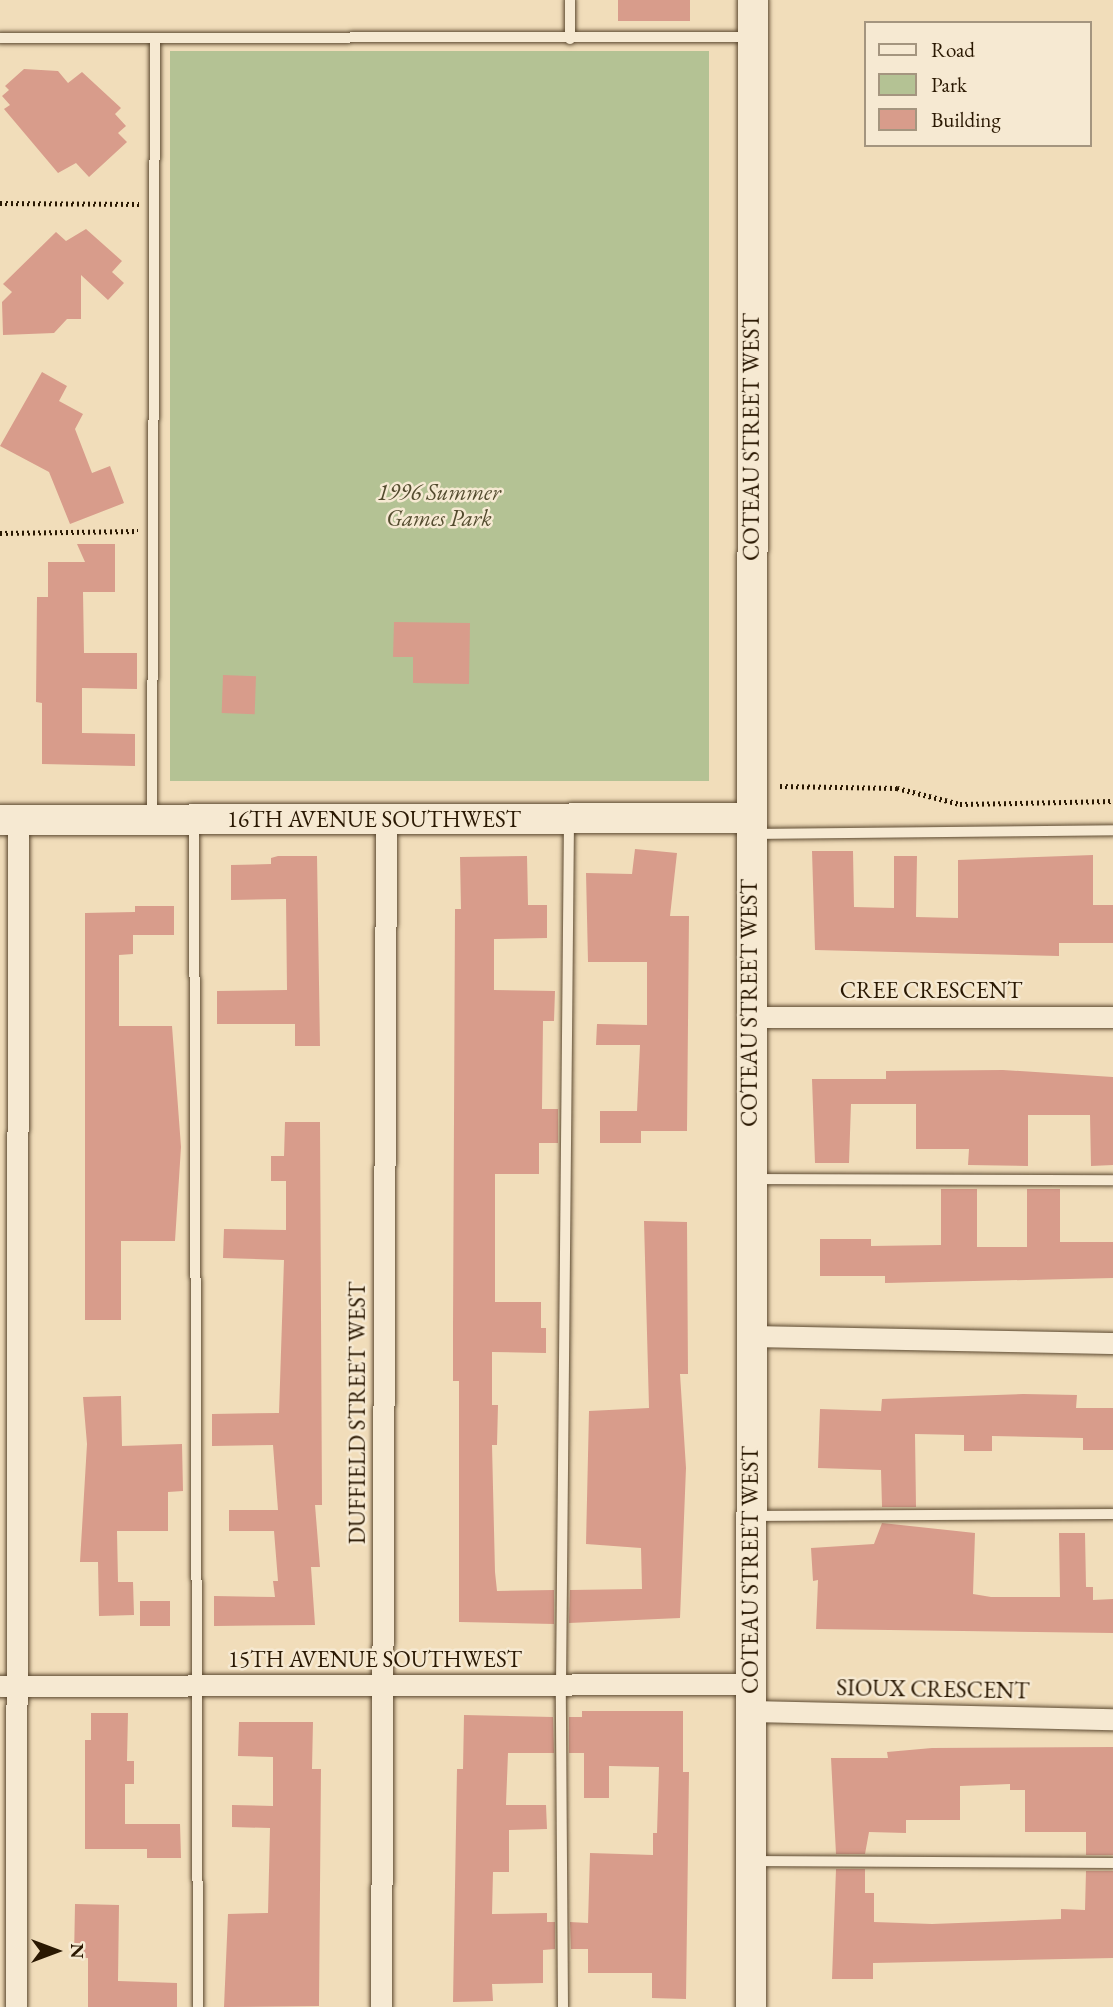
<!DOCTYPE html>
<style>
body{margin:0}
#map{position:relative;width:1113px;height:2007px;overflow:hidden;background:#f1ddba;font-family:"EB Garamond",serif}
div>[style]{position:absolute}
.green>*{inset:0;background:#b4c294;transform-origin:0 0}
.building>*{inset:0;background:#d89c8b;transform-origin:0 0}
.path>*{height:4.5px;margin-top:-2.25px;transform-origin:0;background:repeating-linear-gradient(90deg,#2a1802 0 2px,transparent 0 5.5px)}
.roads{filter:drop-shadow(0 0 2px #5c4930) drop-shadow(0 0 2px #5c4930)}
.lane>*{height:10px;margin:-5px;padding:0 5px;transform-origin:5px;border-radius:5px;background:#f6e9d2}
.street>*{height:21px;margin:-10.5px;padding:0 10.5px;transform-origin:10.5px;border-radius:10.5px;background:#f6e9d2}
.secondary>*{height:30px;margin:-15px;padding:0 15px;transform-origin:15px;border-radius:15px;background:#f6e9d2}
span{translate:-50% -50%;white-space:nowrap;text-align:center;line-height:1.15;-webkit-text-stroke:5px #f6e9d2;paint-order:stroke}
.street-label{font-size:23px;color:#2a1802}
.park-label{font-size:23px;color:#534b2e;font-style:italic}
.legend{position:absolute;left:864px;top:21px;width:228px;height:126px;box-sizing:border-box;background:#f6e9d2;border:2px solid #a4957f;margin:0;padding:9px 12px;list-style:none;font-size:21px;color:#2a1802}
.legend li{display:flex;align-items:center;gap:14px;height:35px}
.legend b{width:35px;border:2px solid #a4957f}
.north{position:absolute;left:21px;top:1916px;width:70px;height:70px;-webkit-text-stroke:5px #f6e9d2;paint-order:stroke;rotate:90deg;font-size:19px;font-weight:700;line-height:28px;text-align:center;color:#2a1802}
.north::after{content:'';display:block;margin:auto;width:24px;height:32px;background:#2a1802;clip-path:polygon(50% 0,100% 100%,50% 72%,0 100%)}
</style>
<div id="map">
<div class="green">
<div style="left:170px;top:51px;width:539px;height:730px"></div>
</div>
<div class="building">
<div style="left:618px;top:0;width:72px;height:21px"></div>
<div style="clip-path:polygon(24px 69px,58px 71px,68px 83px,82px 72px,121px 108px,115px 114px,126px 126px,118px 133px,127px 142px,89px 177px,76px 163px,58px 173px,4px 109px,10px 105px,2px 96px,9px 90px,5px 86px)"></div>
<div style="clip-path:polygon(86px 229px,122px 261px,112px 272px,124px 283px,108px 300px,81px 275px,81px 319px,67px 319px,54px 333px,3px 335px,2px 302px,12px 292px,3px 284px,56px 232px,66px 241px)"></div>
<div style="clip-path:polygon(42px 372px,67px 386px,59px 401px,83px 414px,75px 429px,92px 473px,110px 466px,124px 503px,70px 524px,49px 472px,0 446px)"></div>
<div style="clip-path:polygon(77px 544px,115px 544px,115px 592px,83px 592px,84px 653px,137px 653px,137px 689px,82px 688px,82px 733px,135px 734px,135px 766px,42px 764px,42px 703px,36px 702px,37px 597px,48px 597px,48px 562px,85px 562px)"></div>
<div style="clip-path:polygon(394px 622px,470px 623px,469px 684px,413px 683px,413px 657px,393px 657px)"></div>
<div style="left:223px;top:675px;width:33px;height:38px;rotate:2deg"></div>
<div style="clip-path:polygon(635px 849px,677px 853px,670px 916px,689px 916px,687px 1131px,641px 1131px,641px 1143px,600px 1143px,600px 1111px,637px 1111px,640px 1045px,596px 1045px,597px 1024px,647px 1025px,647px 962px,588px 962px,586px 873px,632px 874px)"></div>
<div style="clip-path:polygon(812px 851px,853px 851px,854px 907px,894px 908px,894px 856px,917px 856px,916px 917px,958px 918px,958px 860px,1093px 855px,1093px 905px,1113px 905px,1113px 943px,1059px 943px,1059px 956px,815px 950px)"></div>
<div style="clip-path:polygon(278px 856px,317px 856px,320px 1046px,295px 1046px,295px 1024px,217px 1024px,217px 991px,287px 990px,286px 899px,231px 900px,231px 865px,271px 864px,271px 858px)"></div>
<div style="clip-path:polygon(527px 856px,528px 905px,547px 905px,547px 938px,494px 939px,494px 990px,555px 991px,554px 1021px,543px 1021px,542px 1109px,558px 1109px,558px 1143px,539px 1143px,539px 1174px,495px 1174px,495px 1302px,541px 1302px,541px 1328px,546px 1328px,546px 1353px,492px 1352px,492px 1405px,498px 1405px,497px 1445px,492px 1445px,495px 1572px,497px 1591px,554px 1590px,554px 1624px,459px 1622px,459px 1381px,453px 1381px,453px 1328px,455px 909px,461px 909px,460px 857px)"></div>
<div style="clip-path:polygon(135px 906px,174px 906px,174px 935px,133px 935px,133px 954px,119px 955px,119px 1026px,172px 1026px,181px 1147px,175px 1241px,121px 1241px,121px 1320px,85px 1320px,85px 913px,135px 912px)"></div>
<div style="clip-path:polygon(1003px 1070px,1113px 1077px,1113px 1165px,1091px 1166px,1090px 1115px,1028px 1115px,1028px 1166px,968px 1165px,969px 1149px,916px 1149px,916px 1104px,851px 1104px,849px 1163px,815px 1163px,812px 1079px,886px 1079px,886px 1071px)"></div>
<div style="clip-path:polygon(285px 1122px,320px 1122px,322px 1505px,315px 1505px,320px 1567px,311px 1567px,315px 1625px,214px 1626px,214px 1596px,275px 1597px,273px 1581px,278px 1581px,274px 1531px,229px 1531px,229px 1510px,278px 1510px,273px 1445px,212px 1446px,212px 1414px,279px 1413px,284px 1260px,223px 1258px,224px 1229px,286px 1230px,286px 1181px,271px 1181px,271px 1156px,284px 1156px)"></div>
<div style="clip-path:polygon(941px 1189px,977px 1189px,977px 1247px,1027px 1247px,1027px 1189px,1060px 1189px,1060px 1242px,1113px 1242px,1113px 1278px,885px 1283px,885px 1276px,820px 1276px,820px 1239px,871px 1239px,871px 1246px,941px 1245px)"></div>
<div style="clip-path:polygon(644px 1221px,687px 1222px,688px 1374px,680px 1374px,686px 1468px,680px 1618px,569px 1623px,570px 1590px,642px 1589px,641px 1548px,586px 1544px,589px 1411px,649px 1408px)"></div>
<div style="clip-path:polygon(1023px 1394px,1077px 1395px,1076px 1408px,1113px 1408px,1113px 1450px,1083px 1450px,1083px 1438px,992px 1436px,992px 1451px,964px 1451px,964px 1435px,915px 1434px,916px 1507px,882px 1507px,881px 1470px,818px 1468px,820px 1409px,881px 1411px,882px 1399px)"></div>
<div style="clip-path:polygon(121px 1396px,122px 1446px,182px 1444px,183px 1491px,168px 1492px,168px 1531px,117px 1531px,118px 1582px,133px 1582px,134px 1615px,99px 1616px,98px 1562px,80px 1562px,87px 1444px,83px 1397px)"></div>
<div style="clip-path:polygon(882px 1523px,975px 1533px,973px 1594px,991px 1597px,1060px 1597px,1059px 1533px,1085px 1533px,1086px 1587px,1093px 1587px,1093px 1600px,1113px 1599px,1113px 1633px,816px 1629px,818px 1580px,813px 1581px,811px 1548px,874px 1544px)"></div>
<div style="left:140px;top:1601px;width:30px;height:25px"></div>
<div style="clip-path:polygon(582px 1711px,683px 1711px,683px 1772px,689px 1772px,686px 1999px,652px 1998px,652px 1973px,588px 1973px,588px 1949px,571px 1949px,570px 1922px,588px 1923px,590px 1853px,653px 1855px,653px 1833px,657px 1833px,659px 1767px,609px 1766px,609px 1798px,584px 1798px,584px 1753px,569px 1753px,569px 1717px,582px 1717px)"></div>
<div style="clip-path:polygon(91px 1713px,128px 1713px,127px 1761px,134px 1761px,134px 1784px,125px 1784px,125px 1824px,180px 1824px,181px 1858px,147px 1858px,147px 1849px,85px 1849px,85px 1740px,91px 1740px)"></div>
<div style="clip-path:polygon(464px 1715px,553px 1717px,554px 1753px,508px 1753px,506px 1805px,546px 1805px,547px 1829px,509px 1830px,509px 1872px,493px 1872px,492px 1914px,547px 1913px,547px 1922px,555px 1922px,555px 1949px,543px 1950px,543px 1983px,492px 1984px,493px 2001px,453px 2002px,457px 1769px,463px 1769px)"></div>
<div style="clip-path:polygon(239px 1722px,313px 1722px,312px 1769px,321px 1769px,319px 2006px,224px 2007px,228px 1914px,268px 1913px,270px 1828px,232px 1827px,232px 1805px,273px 1806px,273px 1757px,238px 1756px)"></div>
<div style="clip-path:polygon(1113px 1747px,1113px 1855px,1086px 1855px,1086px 1832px,1025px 1832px,1025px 1790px,1010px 1790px,1010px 1784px,960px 1786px,960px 1820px,906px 1820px,906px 1833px,869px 1832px,865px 1854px,836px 1854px,831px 1758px,888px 1758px,887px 1752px,932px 1748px)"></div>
<div style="clip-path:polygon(836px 1869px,865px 1869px,865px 1893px,874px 1893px,874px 1922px,932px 1924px,1061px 1919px,1061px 1909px,1085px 1910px,1086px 1871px,1113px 1871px,1113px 1958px,873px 1963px,873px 1979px,832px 1979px)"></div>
<div style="clip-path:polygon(75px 1904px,119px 1905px,118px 1981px,177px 1983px,177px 2007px,88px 2007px,88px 1958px,74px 1958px)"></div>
</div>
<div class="path">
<div style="left:0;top:203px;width:139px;rotate:0.4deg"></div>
<div style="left:0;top:533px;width:138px;rotate:-0.8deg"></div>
<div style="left:780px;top:786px;width:117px;rotate:1deg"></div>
<div style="left:897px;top:788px;width:65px;rotate:14.3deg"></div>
<div style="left:960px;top:804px;width:153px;rotate:-1.1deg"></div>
</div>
<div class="roads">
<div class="lane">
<div style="left:0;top:38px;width:750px;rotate:-0.08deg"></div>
<div style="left:570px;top:39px;width:39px;rotate:-90deg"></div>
<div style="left:152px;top:816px;width:778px;rotate:-89.78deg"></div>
<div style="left:194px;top:822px;width:1185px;rotate:89.81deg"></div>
<div style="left:756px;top:834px;width:357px;rotate:-0.6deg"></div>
<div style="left:752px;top:1179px;width:361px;rotate:0.2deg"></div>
<div style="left:752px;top:1516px;width:361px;rotate:-0.3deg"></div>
<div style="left:754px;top:1861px;width:359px;rotate:0.3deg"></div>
<div style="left:563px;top:2007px;width:322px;rotate:-90.4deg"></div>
<div style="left:561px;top:1685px;width:865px;rotate:-89.47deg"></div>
</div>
<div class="street">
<div style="left:749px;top:1017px;width:364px"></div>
<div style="left:749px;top:1336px;width:364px;rotate:1.1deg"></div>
<div style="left:0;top:1686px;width:750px;rotate:-0.15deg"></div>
<div style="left:751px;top:1711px;width:362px;rotate:1.3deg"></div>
<div style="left:16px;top:2007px;width:1187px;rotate:-89.9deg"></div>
<div style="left:381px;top:2007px;width:1189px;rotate:-89.76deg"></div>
</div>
<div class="secondary">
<div style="left:0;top:820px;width:748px;rotate:-0.15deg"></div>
<div style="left:751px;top:2007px;width:2007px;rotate:-89.94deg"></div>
</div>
</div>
<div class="street-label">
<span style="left:751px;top:437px;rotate:-90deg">COTEAU STREET WEST</span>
<span style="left:374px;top:819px">16TH AVENUE SOUTHWEST</span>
<span style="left:931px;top:990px">CREE CRESCENT</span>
<span style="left:749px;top:1003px;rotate:-90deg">COTEAU STREET WEST</span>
<span style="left:357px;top:1413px;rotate:-90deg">DUFFIELD STREET WEST</span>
<span style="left:750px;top:1570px;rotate:-90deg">COTEAU STREET WEST</span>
<span style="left:375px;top:1659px">15TH AVENUE SOUTHWEST</span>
<span style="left:933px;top:1689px;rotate:1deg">SIOUX CRESCENT</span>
</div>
<div class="park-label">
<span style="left:439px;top:505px">1996 Summer<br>Games Park</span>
</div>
<ul class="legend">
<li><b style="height:9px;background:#f6e9d2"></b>Road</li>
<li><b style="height:19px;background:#b4c294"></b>Park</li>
<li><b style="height:19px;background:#d89c8b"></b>Building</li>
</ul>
<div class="north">N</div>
</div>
